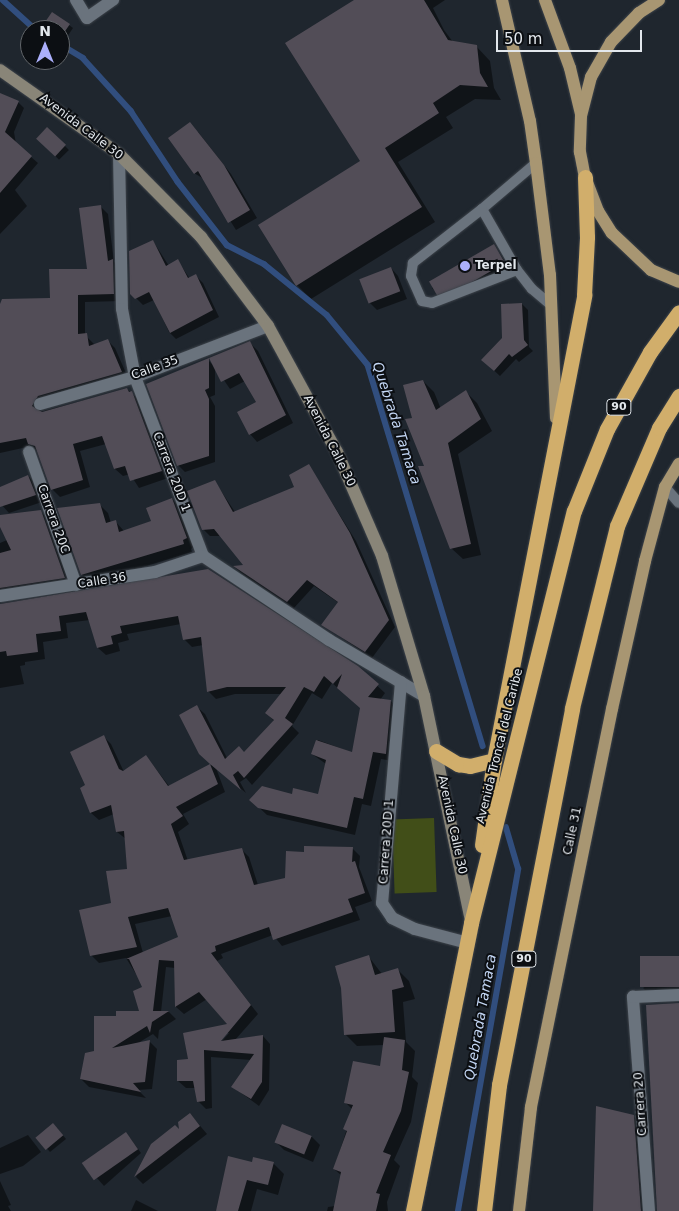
<!DOCTYPE html>
<style>
body{margin:0}
#map{position:relative;width:679px;height:1211px;overflow:hidden;background:#1f262e;font-family:"DejaVu Sans",sans-serif}
div>[style]{position:absolute}
.green>*{inset:0;background:#414e18;transform-origin:0 0}
.shadow>*{inset:0;background:#0007;transform-origin:0 0}
.stream>*{height:5.5px;margin:-2.75px;padding:0 2.75px;transform-origin:2.75px;border-radius:2.75px;background:#314e7e}
.building>*{inset:0;background:#524d57;transform-origin:0 0}
.roads{filter:drop-shadow(0 0 1px #3d434a) drop-shadow(0 0 1px #3d434a)}
.lane>*{height:10px;margin:-5px;padding:0 5px;transform-origin:5px;border-radius:5px;background:#6a737d}
.street>*{height:12px;margin:-6px;padding:0 6px;transform-origin:6px;border-radius:6px;background:#6a737d}
.secondary>*{height:12px;margin:-6px;padding:0 6px;transform-origin:6px;border-radius:6px;background:#898578}
.primary>*{height:12px;margin:-6px;padding:0 6px;transform-origin:6px;border-radius:6px;background:#a89672}
.highway>*{height:15px;margin:-7.5px;padding:0 7.5px;transform-origin:7.5px;border-radius:7.5px;background:#d1ae6b}
.dots>*{width:14px;height:14px;translate:-50% -50%;box-sizing:border-box;border:2px solid #0c0f13;border-radius:50%}
span{translate:-50% -50%;white-space:nowrap;text-align:center;line-height:1.15;-webkit-text-stroke:4px #0c0f13;paint-order:stroke}
.shield-label span{padding:1px 4px;background:#0c0f13;border:1px solid;border-radius:4px;-webkit-text-stroke-width:0}
.shield-label{font-size:11px;color:#e3e8ed;font-weight:700}
.street-label{font-size:12px;color:#e3e8ed}
.poi-label{font-size:12px;color:#e3e8ed;font-weight:700}
.left{translate:0 -50%;text-align:left}
.water-label{font-size:14px;color:#c3d6f4;font-style:italic}
.north{position:absolute;left:20px;top:20px;width:50px;height:50px;box-sizing:border-box;background:#0c0f13;border:1px solid #62666a;border-radius:50%;rotate:0deg;font-size:14px;font-weight:700;line-height:20px;text-align:center;color:#e3e8ed}
.north::after{content:'';display:block;margin:auto;width:18px;height:22px;background:#abaffb;clip-path:polygon(50% 0,100% 100%,50% 72%,0 100%)}
.scale{position:absolute;left:496px;top:30px;width:146px;height:22px;box-sizing:border-box;border:2px solid #e3e8ed;border-top:0;padding-left:6px;font-size:15px;line-height:18px;white-space:nowrap;color:#e3e8ed;-webkit-text-stroke:4px #0c0f13;paint-order:stroke}
</style>
<div id="map">
<div class="green">
<div style="left:434px;top:818px;width:74px;height:42px;rotate:88deg"></div>
</div>
<div class="shadow">
<div style="clip-path:polygon(357px 0,445px 0,433px 8px,444px 30px,453px 42px,476px 46px,490px 61px,494px 88px,501px 100px,475px 99px,446px 117px,453px 128px,398px 162px,435px 222px,311px 299px,297px 285px,361px 162px)"></div>
<div style="clip-path:polygon(69px 25px,73px 28px,65px 40px,60px 36px,60px 30px,48px 28px)"></div>
<div style="clip-path:polygon(0 96px,18px 102px,24px 108px,14px 132px,16px 144px,38px 163px,15px 190px,27px 206px,0 234px)"></div>
<div style="left:47px;top:128px;width:31px;height:14px;rotate:45deg"></div>
<div style="clip-path:polygon(198px 132px,231px 174px,257px 218px,236px 230px,204px 179px,194px 173px)"></div>
<div style="clip-path:polygon(100px 206px,108px 214px,114px 262px,120px 268px,121px 301px,85px 302px,85px 335px,95px 345px,108px 341px,115px 348px,129px 380px,45px 403px,40px 412px,127px 389px,139px 400px,168px 478px,139px 488px,130px 474px,123px 476px,115px 469px,106px 444px,80px 451px,90px 487px,60px 497px,52px 489px,37px 451px,32px 446px,0 453px,0 306px,51px 300px,89px 270px)"></div>
<div style="clip-path:polygon(153px 241px,169px 266px,178px 261px,190px 279px,196px 276px,203px 283px,219px 317px,176px 339px,169px 332px,154px 300px,143px 305px,131px 293px)"></div>
<div style="clip-path:polygon(494px 246px,512px 271px,440px 296px,432px 288px)"></div>
<div style="clip-path:polygon(391px 268px,398px 276px,407px 299px,377px 310px,369px 302px,361px 279px)"></div>
<div style="clip-path:polygon(522px 304px,528px 310px,529px 347px,533px 351px,519px 362px,516px 359px,500px 376px,489px 366px)"></div>
<div style="clip-path:polygon(250px 343px,258px 351px,293px 423px,257px 442px,250px 434px,258px 402px,245px 381px,230px 389px,215px 367px,215px 395px,210px 397px,215px 406px,215px 462px,185px 472px,178px 465px,208px 360px,212px 364px)"></div>
<div style="clip-path:polygon(423px 381px,434px 392px,441px 409px,466px 392px,477px 403px,492px 431px,458px 454px,481px 555px,463px 559px,451px 548px,414px 419px)"></div>
<div style="clip-path:polygon(309px 466px,356px 541px,395px 627px,372px 658px,323px 625px,339px 603px,314px 586px,294px 608px,241px 573px,235px 567px,246px 566px,221px 536px,210px 536px,203px 529px,215px 482px,235px 512px,296px 487px)"></div>
<div style="clip-path:polygon(28px 476px,35px 483px,42px 502px,9px 513px,0 503px,0 489px)"></div>
<div style="clip-path:polygon(172px 499px,180px 507px,195px 546px,191px 549px,192px 552px,91px 583px,82px 575px,99px 504px,108px 513px,111px 523px,115px 521px,124px 531px,153px 521px)"></div>
<div style="clip-path:polygon(40px 511px,48px 519px,72px 585px,6px 595px,0 603px,0 543px,7px 540px,0 521px)"></div>
<div style="clip-path:polygon(evenodd,208px 570px,357px 667px,385px 693px,380px 700px,391px 701px,398px 709px,393px 761px,381px 759px,371px 806px,362px 804px,355px 835px,267px 815px,251px 800px,319px 796px,326px 764px,312px 754px,318px 740px,353px 753px,361px 708px,332px 683px,322px 699px,312px 693px,292px 726px,299px 733px,252px 785px,246px 778px,240px 782px,246px 793px,216px 768px,225px 792px,183px 814px,189px 824px,178px 832px,188px 861px,241px 849px,249px 857px,258px 885px,286px 879px,305px 853px,352px 848px,360px 856px,359px 867px,372px 901px,355px 907px,360px 920px,282px 946px,273px 935px,221px 954px,223px 958px,217px 961px,258px 1014px,235px 1040px,263px 1036px,270px 1044px,269px 1090px,259px 1106px,233px 1087px,251px 1060px,211px 1057px,212px 1108px,206px 1109px,198px 1101px,196px 1088px,186px 1088px,178px 1081px,190px 1061px,229px 1025px,207px 999px,184px 1014px,176px 1007px,175px 968px,166px 967px,161px 1012px,169px 1012px,176px 1019px,159px 1030px,158px 1039px,153px 1034px,138px 1043px,149px 1041px,157px 1049px,152px 1089px,138px 1090px,146px 1098px,89px 1087px,81px 1079px,118px 1018px,141px 1012px,144px 987px,126px 958px,99px 963px,91px 955px,128px 870px,126px 839px,117px 832px,114px 814px,99px 820px,91px 813px,87px 786px,104px 737px,111px 744px,124px 772px,146px 756px,169px 786px,212px 764px,197px 707px,205px 714px,227px 758px,244px 753px,274px 721px,267px 713px,282px 694px,235px 694px,216px 699px,208px 691px,203px 645px,192px 647px,184px 639px,181px 624px,127px 634px,129px 640px,118px 643px,120px 651px,106px 655px,98px 648px,90px 620px,66px 623px,68px 638px,43px 642px,45px 659px,25px 662px,25px 665px,20px 666px,24px 684px,0 688px,0 604px,208px 570px,172px 916px,179px 938px,143px 953px,135px 924px,172px 916px,208px 570px,226px 1033px,229px 1033px,217px 1047px,226px 1033px)"></div>
<div style="clip-path:polygon(369px 957px,382px 974px,397px 969px,409px 981px,415px 999px,403px 1002px,406px 1042px,415px 1051px,412px 1077px,418px 1083px,411px 1122px,394px 1160px,400px 1166px,387px 1202px,388px 1211px,327px 1211px,328px 1207px,335px 1206px,342px 1176px,334px 1169px,353px 1110px,346px 1103px,381px 1068px,384px 1045px,357px 1046px,345px 1034px)"></div>
<div style="clip-path:polygon(679px 963px,679px 995px,651px 996px,643px 988px)"></div>
<div style="clip-path:polygon(190px 1114px,207px 1134px,143px 1184px,136px 1177px,152px 1145px,180px 1132px)"></div>
<div style="clip-path:polygon(633px 1116px,641px 1124px,648px 1211px,594px 1211px)"></div>
<div style="clip-path:polygon(283px 1126px,312px 1137px,320px 1145px,313px 1162px,284px 1150px,276px 1142px)"></div>
<div style="clip-path:polygon(57px 1128px,66px 1139px,50px 1152px,37px 1137px)"></div>
<div style="clip-path:polygon(28px 1135px,41px 1152px,23px 1166px,0 1174px,0 1148px)"></div>
<div style="clip-path:polygon(130px 1138px,141px 1153px,104px 1186px,88px 1168px)"></div>
<div style="clip-path:polygon(253px 1163px,273px 1163px,284px 1174px,278px 1195px,257px 1189px,251px 1211px,216px 1211px)"></div>
<div style="clip-path:polygon(0 1181px,11px 1205px,8px 1206px,11px 1211px,0 1211px)"></div>
<div style="clip-path:polygon(136px 1200px,158px 1211px,131px 1211px)"></div>
</div>
<div class="stream">
<div style="left:3px;top:0;width:45px;rotate:42.3deg"></div>
<div style="left:60px;top:44px;width:27px;rotate:31deg"></div>
<div style="left:83px;top:58px;width:72px;rotate:47.8deg"></div>
<div style="left:131px;top:111px;width:85px;rotate:56.5deg"></div>
<div style="left:178px;top:182px;width:80px;rotate:52.1deg"></div>
<div style="left:227px;top:245px;width:42px;rotate:27.2deg"></div>
<div style="left:264px;top:264px;width:81px;rotate:39deg"></div>
<div style="left:327px;top:315px;width:65px;rotate:50.6deg"></div>
<div style="left:368px;top:365px;width:398px;rotate:73.2deg"></div>
<div style="left:458px;top:1211px;width:347px;rotate:-80deg"></div>
<div style="left:518px;top:869px;width:43px;rotate:-106.3deg"></div>
</div>
<div class="building">
<div style="clip-path:polygon(354px 0,424px 0,448px 40px,477px 45px,480px 73px,488px 87px,460px 85px,433px 103px,439px 113px,385px 148px,422px 207px,296px 286px,258px 225px,360px 161px,285px 43px)"></div>
<div style="clip-path:polygon(52px 12px,70px 24px,61px 37px,60px 30px,51px 30px,43px 25px)"></div>
<div style="clip-path:polygon(0 93px,19px 101px,5px 132px,32px 156px,0 193px)"></div>
<div style="clip-path:polygon(190px 122px,224px 165px,250px 210px,228px 223px,198px 171px,194px 174px,168px 138px)"></div>
<div style="left:47px;top:127px;width:26px;height:16px;rotate:43deg"></div>
<div style="clip-path:polygon(101px 205px,108px 261px,113px 259px,114px 294px,78px 295px,78px 334px,87px 333px,89px 346px,108px 339px,122px 372px,38px 396px,32px 406px,42px 412px,127px 388px,129px 392px,132px 391px,162px 471px,130px 481px,125px 466px,114px 469px,102px 436px,73px 444px,83px 480px,51px 490px,35px 446px,28px 444px,26px 438px,0 443px,0 304px,2px 299px,50px 298px,49px 269px,87px 269px,79px 208px)"></div>
<div style="clip-path:polygon(153px 240px,166px 266px,178px 259px,188px 278px,196px 274px,213px 310px,170px 333px,149px 292px,135px 299px,130px 294px,129px 251px)"></div>
<div style="left:494px;top:244px;width:22px;height:75px;rotate:60deg"></div>
<div style="left:391px;top:267px;width:26px;height:34px;rotate:69deg"></div>
<div style="clip-path:polygon(522px 303px,524px 340px,528px 345px,512px 357px,509px 354px,494px 371px,481px 360px,502px 338px,501px 304px)"></div>
<div style="clip-path:polygon(250px 341px,286px 415px,249px 435px,237px 412px,256px 402px,239px 373px,221px 382px,209px 358px)"></div>
<div style="clip-path:polygon(209px 358px,209px 388px,205px 390px,209px 399px,209px 456px,177px 466px,146px 384px)"></div>
<div style="clip-path:polygon(423px 380px,436px 410px,466px 390px,481px 419px,448px 443px,471px 544px,450px 549px,418px 466px,424px 466px,405px 419px,412px 418px,403px 385px)"></div>
<div style="clip-path:polygon(309px 464px,350px 533px,389px 620px,365px 652px,321px 625px,338px 602px,307px 580px,287px 602px,233px 566px,243px 565px,214px 529px,202px 530px,187px 491px,215px 480px,233px 512px,294px 487px,289px 475px)"></div>
<div style="clip-path:polygon(28px 475px,36px 495px,0 507px,0 487px)"></div>
<div style="clip-path:polygon(172px 498px,187px 538px,183px 540px,184px 544px,81px 575px,57px 508px,100px 503px,106px 523px,116px 520px,119px 532px,151px 521px,146px 508px)"></div>
<div style="clip-path:polygon(41px 510px,65px 578px,0 588px,0 553px,11px 550px,0 527px,0 515px)"></div>
<div style="clip-path:polygon(208px 569px,358px 666px,379px 684px,368px 697px,391px 700px,386px 754px,373px 752px,363px 799px,354px 797px,347px 828px,258px 808px,249px 800px,262px 786px,292px 794px,293px 788px,318px 794px,326px 760px,311px 754px,316px 740px,352px 752px,360px 708px,337px 688px,342px 674px,333px 684px,324px 676px,314px 692px,304px 687px,285px 718px,293px 724px,244px 778px,238px 771px,233px 775px,241px 790px,210px 764px,218px 784px,176px 807px,183px 816px,171px 824px,184px 860px,242px 848px,254px 885px,285px 878px,286px 851px,304px 852px,304px 846px,353px 847px,352px 862px,355px 861px,365px 893px,348px 899px,353px 912px,273px 940px,269px 927px,215px 946px,216px 951px,211px 953px,251px 1005px,221px 1041px,263px 1035px,262px 1082px,251px 1099px,231px 1087px,254px 1054px,204px 1050px,205px 1101px,197px 1102px,193px 1081px,177px 1081px,177px 1060px,188px 1059px,183px 1033px,227px 1024px,199px 992px,175px 1007px,174px 961px,159px 960px,153px 1011px,169px 1011px,152px 1022px,150px 1033px,147px 1026px,112px 1048px,150px 1040px,145px 1082px,133px 1083px,141px 1092px,80px 1079px,85px 1053px,94px 1051px,94px 1016px,116px 1016px,116px 1011px,139px 1011px,133px 991px,142px 987px,129px 959px,126px 959px,178px 937px,168px 908px,128px 917px,137px 947px,90px 956px,79px 910px,111px 903px,106px 871px,127px 869px,124px 831px,116px 832px,111px 805px,90px 813px,80px 788px,85px 785px,70px 752px,104px 735px,119px 769px,123px 771px,146px 755px,168px 786px,210px 764px,199px 754px,179px 715px,197px 705px,225px 759px,239px 746px,244px 752px,274px 720px,265px 713px,286px 687px,227px 687px,207px 692px,201px 637px,183px 640px,178px 616px,120px 626px,122px 633px,111px 636px,113px 644px,97px 648px,86px 612px,59px 616px,61px 631px,36px 634px,38px 652px,7px 656px,6px 651px,0 652px,0 604px)"></div>
<div style="clip-path:polygon(369px 955px,375px 975px,398px 968px,404px 987px,392px 990px,395px 1032px,344px 1035px,341px 988px,335px 966px)"></div>
<div style="left:679px;top:956px;width:31px;height:39px;rotate:90deg"></div>
<div style="clip-path:polygon(679px 1003px,679px 1211px,657px 1211px,646px 1005px)"></div>
<div style="clip-path:polygon(384px 1037px,405px 1040px,402px 1070px,409px 1072px,401px 1111px,383px 1152px,391px 1155px,376px 1193px,380px 1194px,376px 1211px,333px 1211px,341px 1172px,333px 1169px,347px 1131px,343px 1129px,353px 1105px,344px 1103px,353px 1061px,380px 1066px)"></div>
<div style="clip-path:polygon(596px 1106px,634px 1115px,641px 1211px,593px 1211px)"></div>
<div style="clip-path:polygon(190px 1113px,200px 1126px,134px 1177px,151px 1144px,175px 1125px,179px 1129px,178px 1122px)"></div>
<div style="left:53px;top:1123px;width:16px;height:23px;rotate:50deg"></div>
<div style="left:282px;top:1124px;width:32px;height:20px;rotate:22deg"></div>
<div style="left:126px;top:1132px;width:21px;height:54px;rotate:55deg"></div>
<div style="clip-path:polygon(228px 1156px,252px 1162px,253px 1157px,274px 1162px,268px 1185px,247px 1180px,238px 1211px,216px 1211px)"></div>
</div>
<div class="roads">
<div class="lane">
<div style="left:536px;top:163px;width:71px;rotate:139.6deg"></div>
<div style="left:482px;top:209px;width:70px;rotate:60.2deg"></div>
<div style="left:517px;top:270px;width:24px;rotate:52deg"></div>
<div style="left:532px;top:289px;width:25px;rotate:40deg"></div>
<div style="left:482px;top:209px;width:88px;rotate:142deg"></div>
<div style="left:413px;top:263px;width:13px;rotate:99deg"></div>
<div style="left:411px;top:276px;width:27px;rotate:66deg"></div>
<div style="left:422px;top:301px;width:10px;rotate:11deg"></div>
<div style="left:432px;top:303px;width:91px;rotate:-21.2deg"></div>
<div style="left:665px;top:487px;width:21px;rotate:49deg"></div>
</div>
<div class="street">
<div style="left:76px;top:0;width:21px;rotate:59deg"></div>
<div style="left:87px;top:18px;width:32px;rotate:-35deg"></div>
<div style="left:119px;top:154px;width:155px;rotate:88.9deg"></div>
<div style="left:122px;top:309px;width:69px;rotate:79.2deg"></div>
<div style="left:135px;top:377px;width:191px;rotate:69.2deg"></div>
<div style="left:203px;top:556px;width:151px;rotate:33.7deg"></div>
<div style="left:329px;top:640px;width:110px;rotate:30.5deg"></div>
<div style="left:40px;top:404px;width:99px;rotate:-15.9deg"></div>
<div style="left:135px;top:377px;width:142px;rotate:-21deg"></div>
<div style="left:29px;top:452px;width:141px;rotate:70.5deg"></div>
<div style="left:0;top:596px;width:157px;rotate:-8.8deg"></div>
<div style="left:155px;top:572px;width:51px;rotate:-18.4deg"></div>
<div style="left:401px;top:682px;width:222px;rotate:94.9deg"></div>
<div style="left:382px;top:903px;width:18px;rotate:56deg"></div>
<div style="left:392px;top:918px;width:25px;rotate:26deg"></div>
<div style="left:415px;top:929px;width:55px;rotate:14.8deg"></div>
<div style="left:649px;top:1211px;width:215px;rotate:-94.3deg"></div>
<div style="left:633px;top:997px;width:46px;rotate:-2.5deg"></div>
</div>
<div class="secondary">
<div style="left:0;top:70px;width:146px;rotate:35.2deg"></div>
<div style="left:119px;top:154px;width:117px;rotate:45.3deg"></div>
<div style="left:201px;top:237px;width:111px;rotate:53deg"></div>
<div style="left:268px;top:326px;width:144px;rotate:61.3deg"></div>
<div style="left:337px;top:452px;width:113px;rotate:66.6deg"></div>
<div style="left:382px;top:556px;width:146px;rotate:73.3deg"></div>
<div style="left:424px;top:696px;width:230px;rotate:78.2deg"></div>
</div>
<div class="primary">
<div style="left:502px;top:0;width:124px;rotate:77deg"></div>
<div style="left:530px;top:121px;width:42px;rotate:81.9deg"></div>
<div style="left:536px;top:163px;width:113px;rotate:82.9deg"></div>
<div style="left:550px;top:275px;width:143px;rotate:87.6deg"></div>
<div style="left:545px;top:0;width:72px;rotate:69.8deg"></div>
<div style="left:570px;top:68px;width:47px;rotate:76.6deg"></div>
<div style="left:659px;top:0;width:24px;rotate:147deg"></div>
<div style="left:639px;top:13px;width:40px;rotate:134deg"></div>
<div style="left:611px;top:42px;width:40px;rotate:119.7deg"></div>
<div style="left:591px;top:77px;width:40px;rotate:104.4deg"></div>
<div style="left:581px;top:116px;width:36px;rotate:92deg"></div>
<div style="left:580px;top:152px;width:25px;rotate:79deg"></div>
<div style="left:585px;top:177px;width:36px;rotate:69deg"></div>
<div style="left:598px;top:211px;width:26px;rotate:58deg"></div>
<div style="left:612px;top:233px;width:54px;rotate:43.5deg"></div>
<div style="left:651px;top:270px;width:30px;rotate:23deg"></div>
<div style="left:519px;top:1211px;width:105px;rotate:-83.4deg"></div>
<div style="left:531px;top:1107px;width:406px;rotate:-78.5deg"></div>
<div style="left:612px;top:709px;width:152px;rotate:-77.4deg"></div>
<div style="left:645px;top:561px;width:77px;rotate:-74.9deg"></div>
<div style="left:665px;top:487px;width:27px;rotate:-59deg"></div>
</div>
<div class="highway">
<div style="left:436px;top:751px;width:26px;rotate:31deg"></div>
<div style="left:458px;top:764px;width:12px;rotate:9deg"></div>
<div style="left:470px;top:766px;width:25px;rotate:-14deg"></div>
<div style="left:482px;top:845px;width:86px;rotate:-82deg"></div>
<div style="left:494px;top:760px;width:474px;rotate:-79deg"></div>
<div style="left:584px;top:295px;width:58px;rotate:-87deg"></div>
<div style="left:587px;top:237px;width:60px;rotate:-91.9deg"></div>
<div style="left:413px;top:1211px;width:294px;rotate:-78.6deg"></div>
<div style="left:471px;top:923px;width:425px;rotate:-76deg"></div>
<div style="left:574px;top:511px;width:88px;rotate:-68.1deg"></div>
<div style="left:607px;top:429px;width:88px;rotate:-60.8deg"></div>
<div style="left:650px;top:352px;width:49px;rotate:-54.1deg"></div>
<div style="left:484px;top:1211px;width:127px;rotate:-83.2deg"></div>
<div style="left:499px;top:1085px;width:384px;rotate:-79deg"></div>
<div style="left:572px;top:708px;width:187px;rotate:-76.1deg"></div>
<div style="left:617px;top:526px;width:107px;rotate:-66.8deg"></div>
<div style="left:659px;top:428px;width:38px;rotate:-58deg"></div>
</div>
</div>
<div class="dots">
<div style="left:465px;top:266px;background:#abaffb"></div>
</div>
<div class="shield-label">
<span style="left:619px;top:407px">90</span>
<span style="left:524px;top:959px">90</span>
</div>
<div class="street-label">
<span style="left:81px;top:127px;rotate:37deg">Avenida Calle 30</span>
<span style="left:155px;top:368px;rotate:-20deg">Calle 35</span>
<span style="left:329px;top:441px;rotate:63deg">Avenida Calle 30</span>
<span style="left:171px;top:472px;rotate:69deg">Carrera 20D 1</span>
<span style="left:53px;top:519px;rotate:70deg">Carrera 20C</span>
<span style="left:102px;top:581px;rotate:-9deg">Calle 36</span>
<span style="left:500px;top:746px;rotate:-76deg">Avenida Troncal del Caribe</span>
<span style="left:452px;top:825px;rotate:78deg">Avenida Calle 30</span>
<span style="left:573px;top:831px;rotate:-78deg">Calle 31</span>
<span style="left:387px;top:842px;rotate:-86deg">Carrera 20D 1</span>
<span style="left:641px;top:1104px;rotate:-94deg">Carrera 20</span>
</div>
<div class="poi-label">
<span class="left" style="left:475px;top:266px">Terpel</span>
</div>
<div class="water-label">
<span style="left:397px;top:423px;rotate:72deg">Quebrada Tamaca</span>
<span style="left:480px;top:1017px;rotate:-80deg">Quebrada Tamaca</span>
</div>
<div class="north">N</div>
<div class="scale">50 m</div>
</div>
